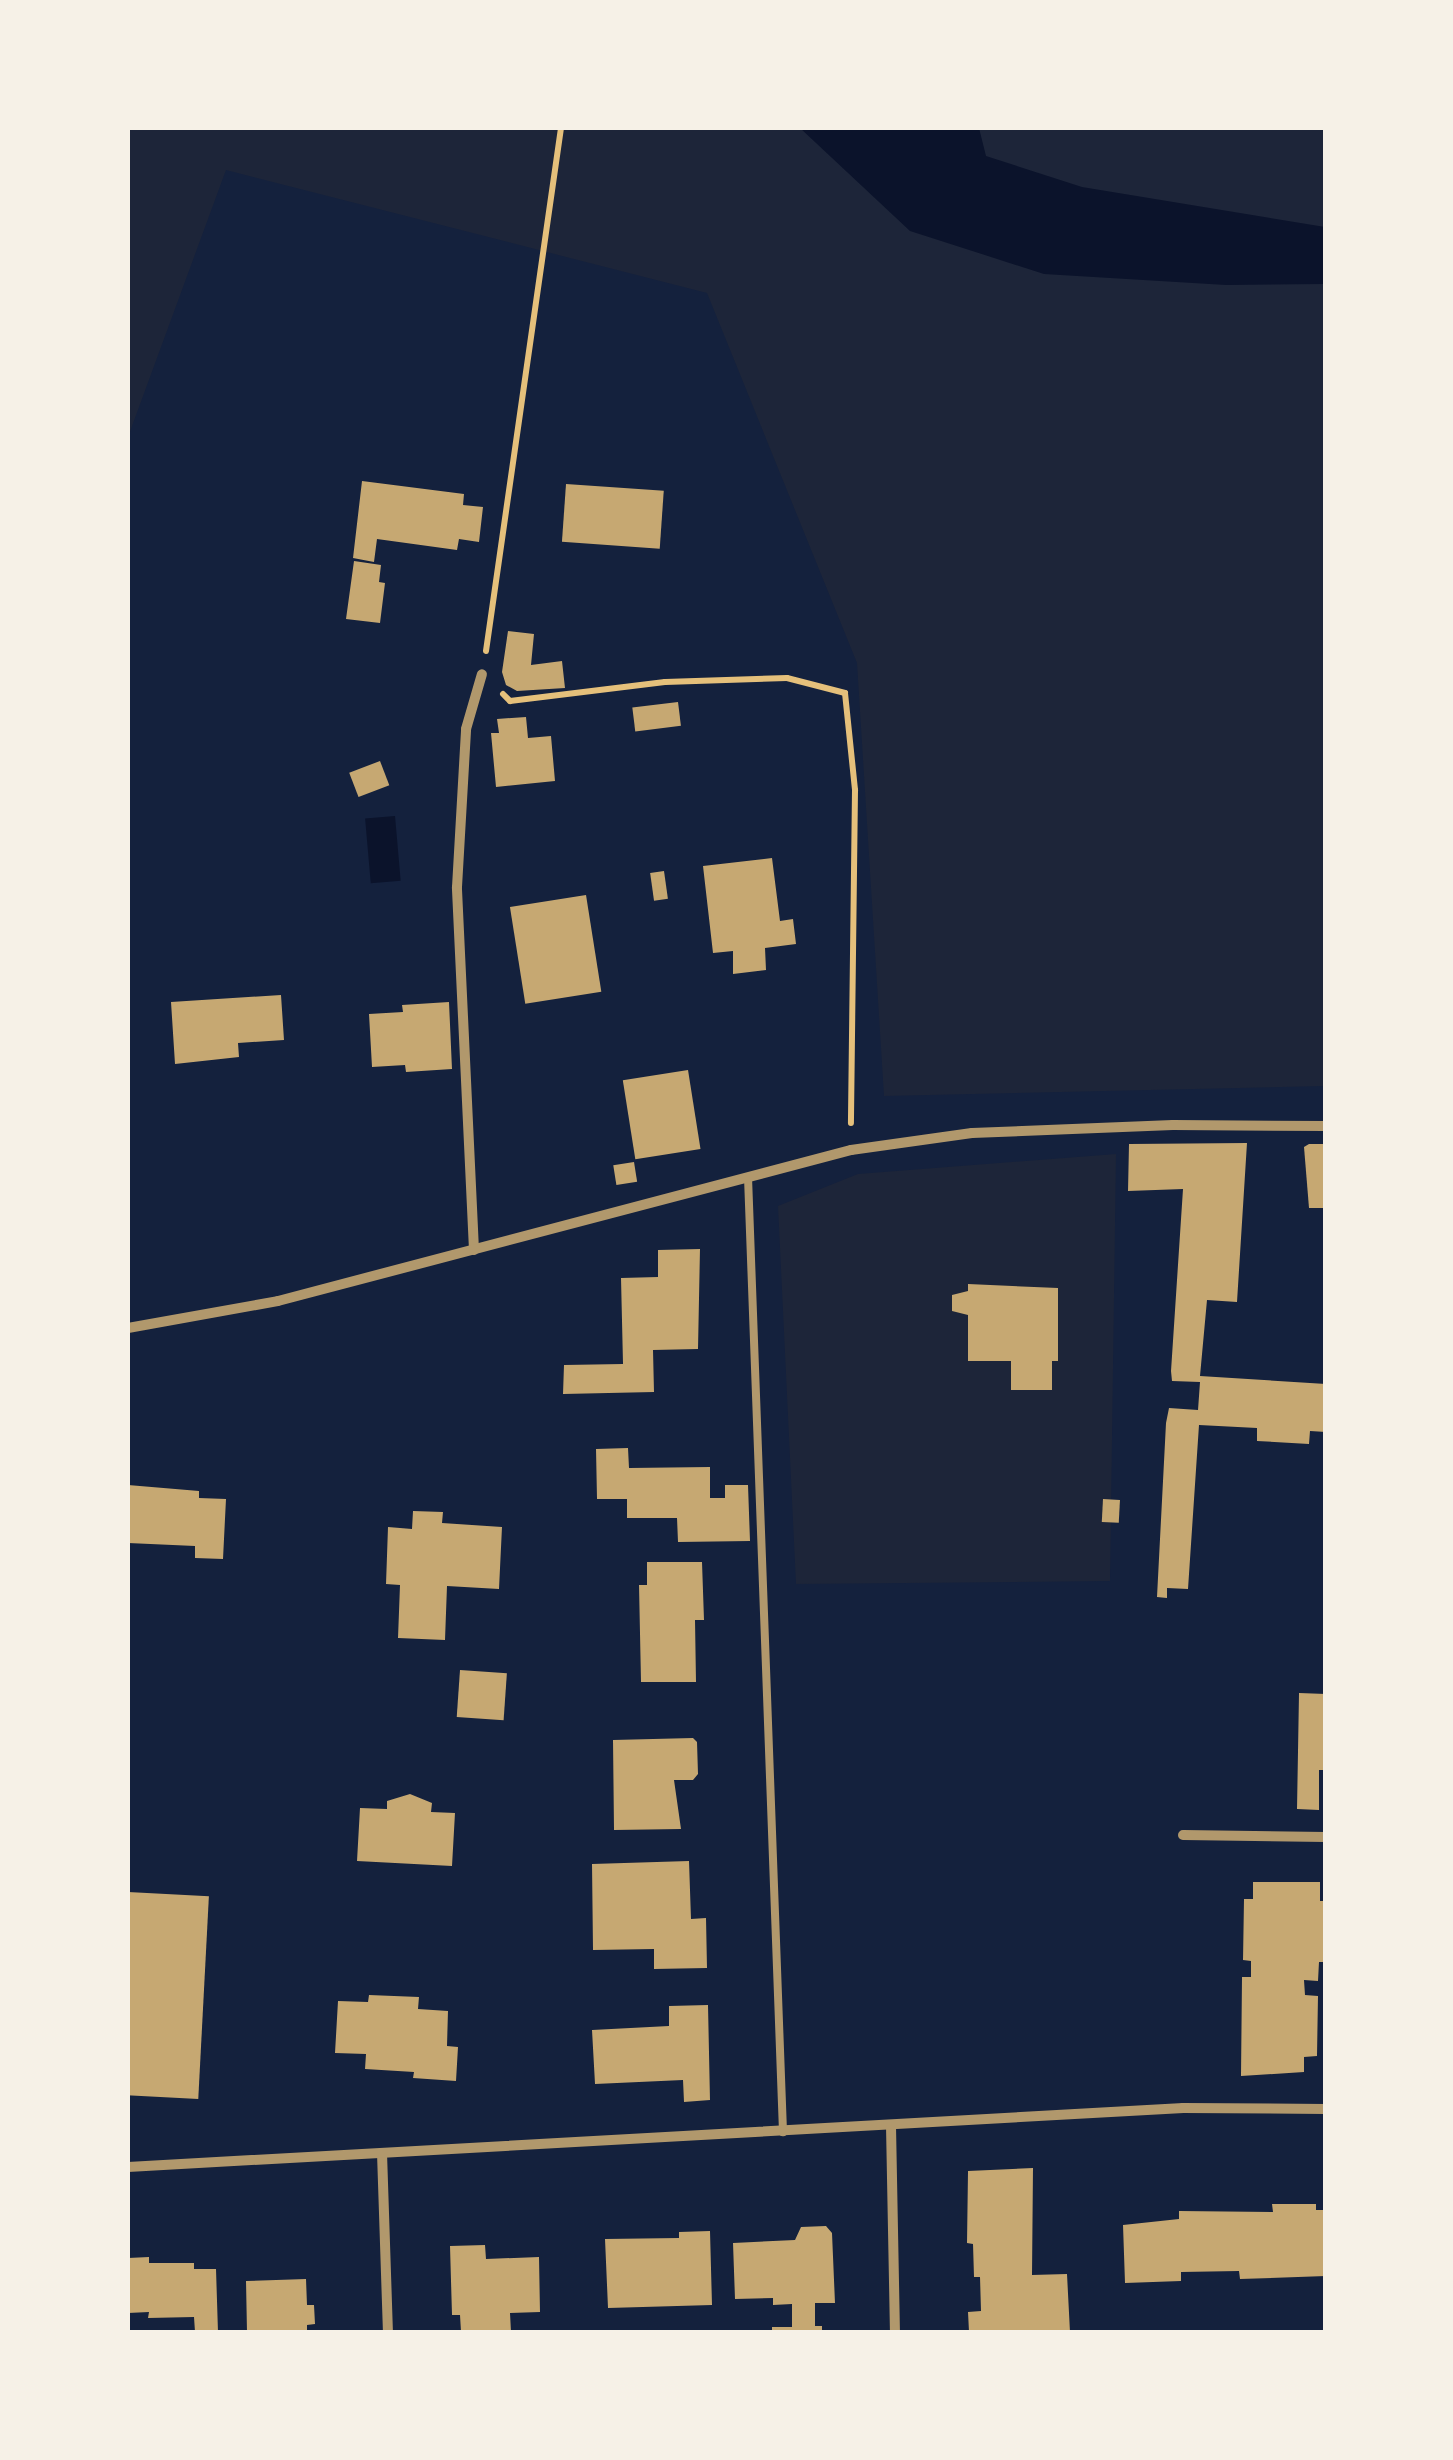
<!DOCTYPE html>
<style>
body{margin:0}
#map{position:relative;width:1453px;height:2460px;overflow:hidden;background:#14213d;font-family:Manrope,sans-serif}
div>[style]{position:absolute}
.green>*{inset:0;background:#1d2539}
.water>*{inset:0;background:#0b132b;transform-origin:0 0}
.building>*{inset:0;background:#c6a872;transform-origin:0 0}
.path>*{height:6px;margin:-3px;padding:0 3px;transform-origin:3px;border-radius:3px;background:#e5c07b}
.service>*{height:8px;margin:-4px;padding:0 4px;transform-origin:4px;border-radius:4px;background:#b1986c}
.minor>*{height:10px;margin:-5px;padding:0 5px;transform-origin:5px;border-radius:5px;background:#b1986c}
span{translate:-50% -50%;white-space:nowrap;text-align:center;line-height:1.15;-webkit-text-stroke:8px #f6f1e7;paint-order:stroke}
.frame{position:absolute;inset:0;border:130px solid #f6f1e7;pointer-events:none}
</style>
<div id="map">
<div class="green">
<div style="clip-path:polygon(128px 128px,1325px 128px,1325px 1086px,884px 1096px,857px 663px,707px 293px,226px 170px,128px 437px)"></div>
<div style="clip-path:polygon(1116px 1154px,1110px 1581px,796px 1584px,778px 1206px,858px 1174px)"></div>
</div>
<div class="water">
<div style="clip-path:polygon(800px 128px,979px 128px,986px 156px,1082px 187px,1325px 227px,1325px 284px,1226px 285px,1044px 274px,910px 231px)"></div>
<div style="left:395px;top:816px;width:65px;height:30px;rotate:85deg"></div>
</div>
<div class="building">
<div style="clip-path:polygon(362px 481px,464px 494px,463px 505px,483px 507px,479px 542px,459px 539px,457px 550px,377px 539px,374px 562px,353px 558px)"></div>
<div style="left:566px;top:484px;width:98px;height:58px;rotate:4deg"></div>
<div style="clip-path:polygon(354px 561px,381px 565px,379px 582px,385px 583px,380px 623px,346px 619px)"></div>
<div style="clip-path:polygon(508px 631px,534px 634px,531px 665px,562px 661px,565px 688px,517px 691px,506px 685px,502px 672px)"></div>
<div style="left:678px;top:702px;width:24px;height:46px;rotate:83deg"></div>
<div style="clip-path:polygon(526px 717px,528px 738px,551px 736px,555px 781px,496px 787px,491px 733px,499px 733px,497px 719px)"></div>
<div style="left:380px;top:761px;width:26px;height:33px;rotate:69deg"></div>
<div style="clip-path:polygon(772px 858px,780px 921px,793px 919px,796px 944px,765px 948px,766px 970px,733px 974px,733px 951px,713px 953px,703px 866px)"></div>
<div style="left:664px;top:871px;width:28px;height:14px;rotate:82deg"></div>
<div style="left:586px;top:895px;width:98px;height:77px;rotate:81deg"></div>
<div style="clip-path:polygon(281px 995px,284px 1040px,238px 1043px,239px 1057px,175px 1064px,171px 1002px)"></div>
<div style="clip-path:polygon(449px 1002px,452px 1069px,406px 1072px,405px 1065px,372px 1067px,369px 1014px,403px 1012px,402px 1005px)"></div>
<div style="left:688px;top:1070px;width:80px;height:66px;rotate:81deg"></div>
<div style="clip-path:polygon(1247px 1143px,1237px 1302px,1207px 1300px,1200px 1376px,1326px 1384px,1326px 1432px,1310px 1431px,1309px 1444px,1257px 1441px,1257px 1428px,1199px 1425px,1188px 1589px,1167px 1588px,1167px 1598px,1157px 1597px,1166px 1423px,1169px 1408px,1198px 1410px,1200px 1382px,1172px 1381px,1171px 1371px,1183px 1189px,1128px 1191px,1129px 1144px)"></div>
<div style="clip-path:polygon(1309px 1144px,1326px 1144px,1326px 1208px,1309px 1208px,1304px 1147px)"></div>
<div style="left:634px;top:1162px;width:20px;height:21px;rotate:81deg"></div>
<div style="clip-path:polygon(700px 1249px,698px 1349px,653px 1350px,654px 1392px,563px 1394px,564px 1365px,623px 1364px,621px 1278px,658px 1277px,658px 1250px)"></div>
<div style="clip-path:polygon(968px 1284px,1058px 1288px,1058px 1361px,1052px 1361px,1052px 1390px,1011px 1390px,1011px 1361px,968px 1361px,968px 1315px,952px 1311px,952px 1295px,968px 1291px)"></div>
<div style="clip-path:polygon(628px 1448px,629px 1468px,710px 1467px,710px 1498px,725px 1498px,725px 1485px,748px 1485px,750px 1541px,678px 1542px,677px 1518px,627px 1518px,627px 1499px,597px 1499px,596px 1449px)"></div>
<div style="clip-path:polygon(128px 1485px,199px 1491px,199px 1498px,226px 1499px,223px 1559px,195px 1558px,195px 1546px,128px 1543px)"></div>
<div style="left:1103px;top:1499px;width:17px;height:23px;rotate:3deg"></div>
<div style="clip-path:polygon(413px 1511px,443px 1512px,442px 1523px,502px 1527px,499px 1589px,447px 1586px,445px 1640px,398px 1638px,400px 1585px,386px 1584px,388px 1527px,412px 1529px)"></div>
<div style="clip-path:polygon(647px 1562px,702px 1562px,704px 1620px,695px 1620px,696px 1682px,641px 1682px,639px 1585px,647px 1585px)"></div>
<div style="left:460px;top:1670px;width:47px;height:47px;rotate:4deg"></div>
<div style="clip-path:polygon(1299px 1693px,1326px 1694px,1326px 1770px,1319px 1770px,1319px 1810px,1297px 1809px)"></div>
<div style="clip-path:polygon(693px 1738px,697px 1742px,698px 1774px,693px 1780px,674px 1780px,681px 1829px,614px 1830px,613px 1740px)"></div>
<div style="clip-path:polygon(410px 1794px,432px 1803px,431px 1812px,455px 1813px,452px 1866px,357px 1861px,360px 1808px,387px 1809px,387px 1801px)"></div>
<div style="clip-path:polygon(689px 1861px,691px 1919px,706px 1918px,707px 1968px,654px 1969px,654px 1949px,593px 1950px,592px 1864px)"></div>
<div style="clip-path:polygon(1253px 1882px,1320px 1882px,1320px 1901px,1326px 1901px,1326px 1962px,1319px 1962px,1318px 1981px,1304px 1980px,1305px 1995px,1318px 1996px,1317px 2056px,1304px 2057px,1304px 2072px,1241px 2076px,1242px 1977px,1251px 1977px,1251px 1961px,1243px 1960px,1244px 1899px,1253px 1899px)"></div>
<div style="left:128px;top:1892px;width:81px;height:203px;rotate:3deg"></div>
<div style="clip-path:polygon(369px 1995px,419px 1997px,418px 2009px,448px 2011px,447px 2046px,458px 2047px,456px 2081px,413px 2078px,414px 2072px,365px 2069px,366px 2054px,335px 2053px,338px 2001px,368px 2002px)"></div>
<div style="clip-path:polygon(708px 2005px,710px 2100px,684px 2102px,683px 2080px,595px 2084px,592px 2030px,669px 2026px,669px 2006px)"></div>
<div style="clip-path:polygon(1033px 2168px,1032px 2275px,1067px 2274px,1070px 2332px,969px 2332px,968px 2312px,981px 2311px,980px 2277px,974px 2277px,973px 2244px,967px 2243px,968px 2171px)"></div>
<div style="clip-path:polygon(1272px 2204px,1316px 2204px,1316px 2210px,1326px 2210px,1326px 2276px,1240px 2279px,1239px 2271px,1181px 2272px,1181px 2281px,1125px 2283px,1123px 2225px,1179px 2219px,1179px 2211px,1273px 2212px)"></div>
<div style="clip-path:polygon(826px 2226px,832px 2233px,835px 2303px,815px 2303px,815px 2326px,822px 2326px,822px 2332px,772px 2332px,772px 2327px,792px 2327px,792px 2304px,773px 2305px,773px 2298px,735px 2299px,733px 2243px,795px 2240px,801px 2227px)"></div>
<div style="clip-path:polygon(710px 2231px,712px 2305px,608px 2308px,605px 2239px,679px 2238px,679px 2232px)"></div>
<div style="clip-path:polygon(485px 2245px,486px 2259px,539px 2257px,540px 2312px,510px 2313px,511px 2332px,461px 2332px,460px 2315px,452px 2315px,450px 2246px)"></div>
<div style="clip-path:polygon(149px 2257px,149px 2263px,194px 2263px,194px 2269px,216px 2269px,218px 2332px,195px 2332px,194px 2317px,148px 2318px,149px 2312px,128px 2313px,128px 2258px)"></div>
<div style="clip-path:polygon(306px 2279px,307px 2305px,314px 2305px,315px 2324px,307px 2325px,307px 2332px,247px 2332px,246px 2281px)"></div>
</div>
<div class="path">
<div style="left:486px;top:651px;width:528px;rotate:-81.84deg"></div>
<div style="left:503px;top:694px;width:10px;rotate:45deg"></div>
<div style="left:510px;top:701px;width:156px;rotate:-7deg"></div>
<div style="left:665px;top:682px;width:122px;rotate:-1.9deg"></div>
<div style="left:787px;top:678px;width:60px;rotate:14.5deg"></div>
<div style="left:845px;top:693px;width:98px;rotate:84.1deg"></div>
<div style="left:855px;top:790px;width:333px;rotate:90.7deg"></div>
</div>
<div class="service">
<div style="left:748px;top:1177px;width:956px;rotate:87.9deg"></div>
</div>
<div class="minor">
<div style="left:474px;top:1250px;width:363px;rotate:-92.7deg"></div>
<div style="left:457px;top:887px;width:158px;rotate:-86.7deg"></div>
<div style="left:466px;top:729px;width:57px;rotate:-73.8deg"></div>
<div style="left:128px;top:1328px;width:152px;rotate:-10.2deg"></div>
<div style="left:278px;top:1301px;width:593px;rotate:-14.76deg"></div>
<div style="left:851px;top:1150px;width:122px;rotate:-8deg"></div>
<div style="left:972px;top:1133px;width:201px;rotate:-2.3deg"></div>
<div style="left:1173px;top:1125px;width:153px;rotate:0.4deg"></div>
<div style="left:1183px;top:1835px;width:143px;rotate:0.8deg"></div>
<div style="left:891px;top:2126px;width:206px;rotate:88.9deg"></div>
<div style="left:382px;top:2153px;width:179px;rotate:88.1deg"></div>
<div style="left:128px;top:2167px;width:1057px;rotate:-3.2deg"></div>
<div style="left:1183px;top:2108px;width:143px;rotate:0.4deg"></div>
</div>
<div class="frame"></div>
</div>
